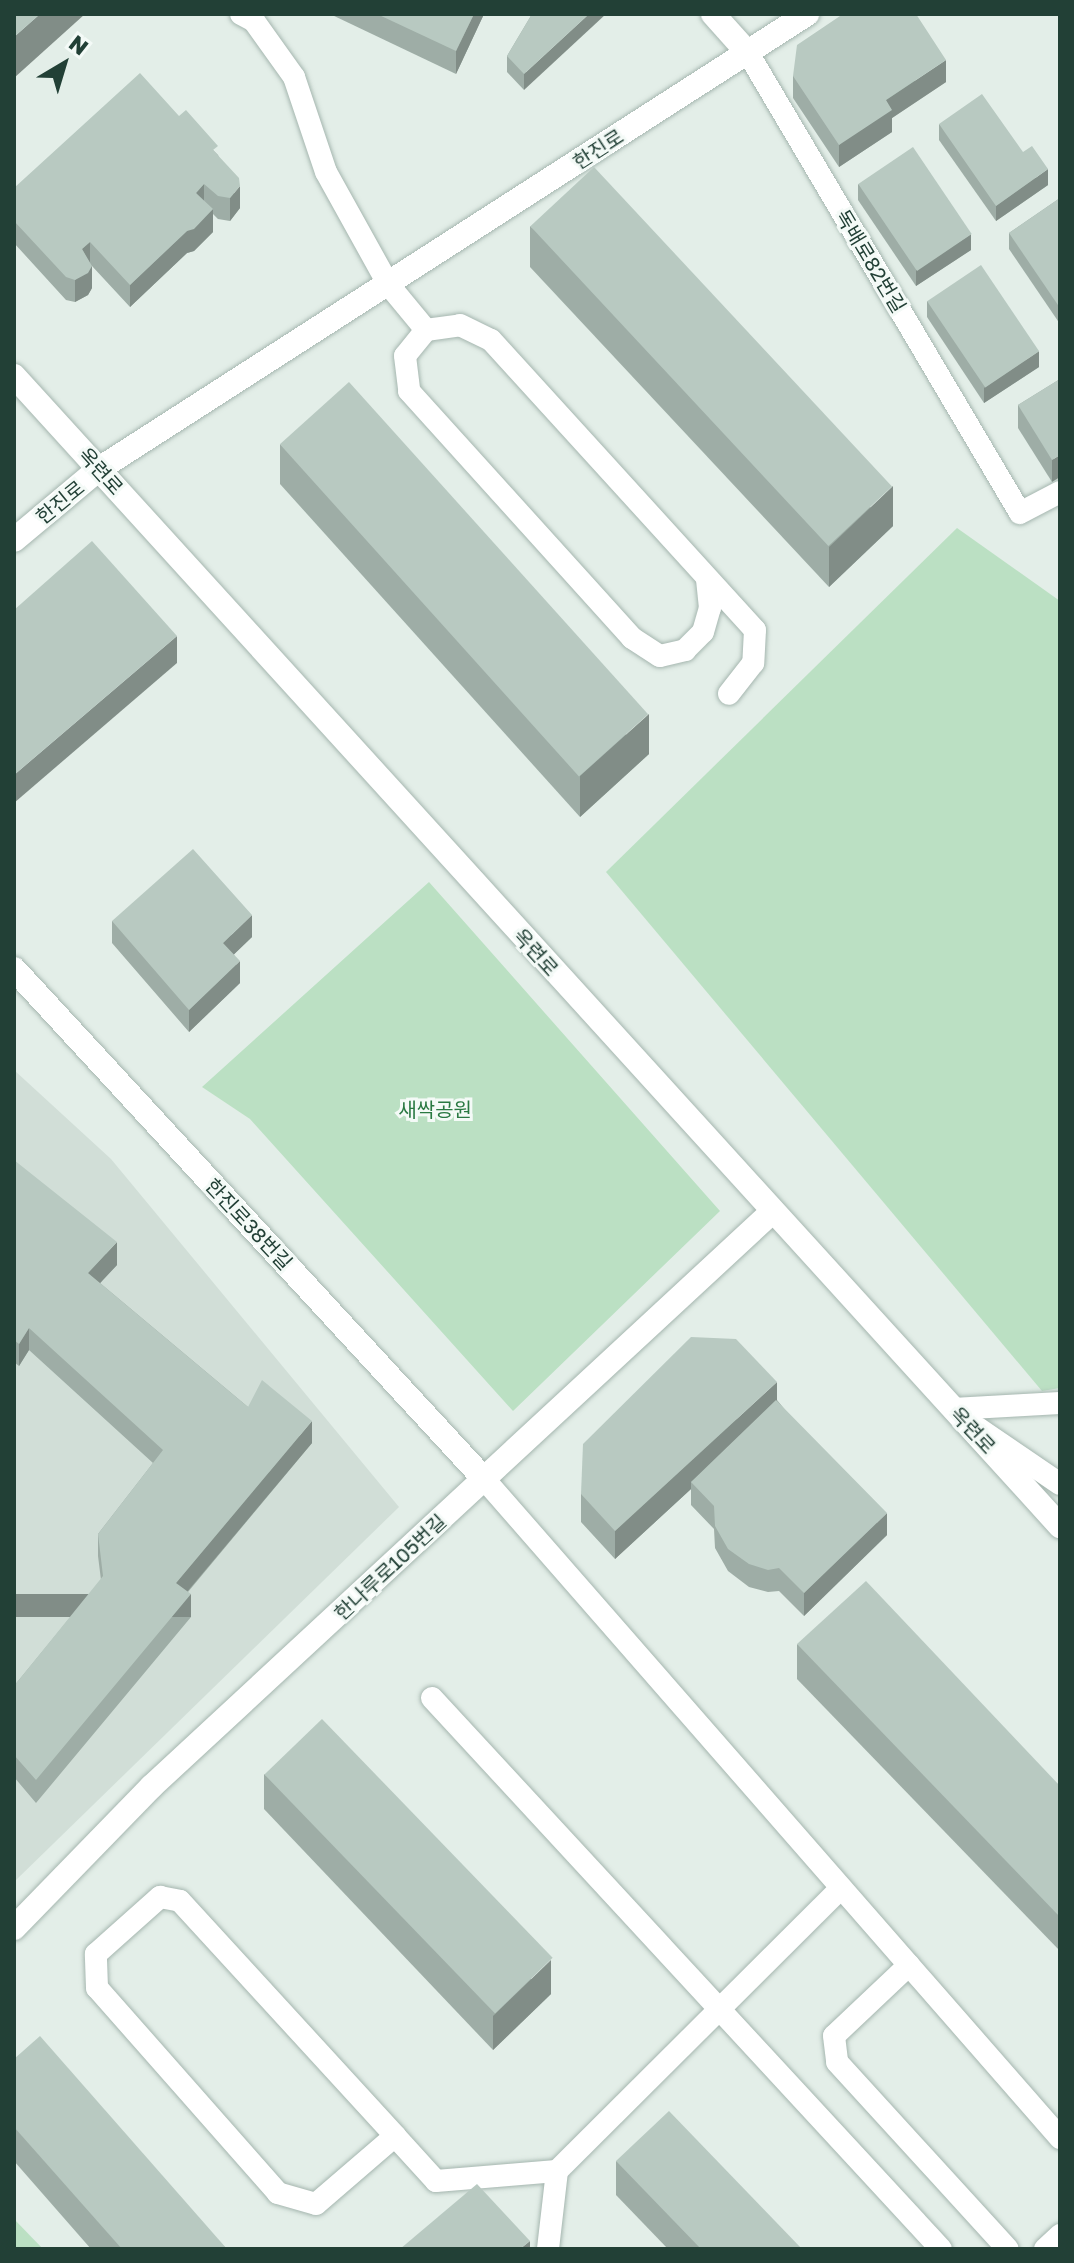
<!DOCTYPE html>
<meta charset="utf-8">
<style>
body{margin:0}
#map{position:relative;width:1074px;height:2263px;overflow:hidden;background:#e3eee8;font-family:"Golos Text","Noto Sans KR",sans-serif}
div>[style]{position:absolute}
.built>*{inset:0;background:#d1ded7}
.green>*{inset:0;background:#bbe0c3}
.roads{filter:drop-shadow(0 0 2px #a5b6af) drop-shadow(0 0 2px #a5b6af)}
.lane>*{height:22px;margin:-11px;padding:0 11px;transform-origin:11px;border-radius:11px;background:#fff}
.street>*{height:24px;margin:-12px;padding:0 12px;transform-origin:12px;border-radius:12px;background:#fff}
.secondary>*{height:24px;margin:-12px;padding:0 12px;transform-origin:12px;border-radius:12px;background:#fff}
.wall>*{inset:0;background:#9eada6}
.shaded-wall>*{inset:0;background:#818d87;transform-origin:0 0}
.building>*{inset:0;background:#b8c9c1;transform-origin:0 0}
span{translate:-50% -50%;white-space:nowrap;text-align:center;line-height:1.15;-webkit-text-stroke:6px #f4faf7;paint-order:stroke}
.street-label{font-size:20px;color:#224036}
.park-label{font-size:20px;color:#2a7943}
.frame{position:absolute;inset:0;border:16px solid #224036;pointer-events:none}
.north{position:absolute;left:24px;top:24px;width:80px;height:80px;-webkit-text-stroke:6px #f4faf7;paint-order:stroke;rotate:38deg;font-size:22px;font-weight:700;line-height:32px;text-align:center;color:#224036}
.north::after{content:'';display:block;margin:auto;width:28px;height:36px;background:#224036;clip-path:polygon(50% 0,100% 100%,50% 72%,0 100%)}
</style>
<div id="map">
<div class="built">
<div style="clip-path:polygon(14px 1070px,111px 1159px,399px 1507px,14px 1882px)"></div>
</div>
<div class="green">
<div style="clip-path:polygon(957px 528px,1060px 601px,1060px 1388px,1042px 1391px,606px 872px)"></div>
<div style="clip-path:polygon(429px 882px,720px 1211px,513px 1411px,250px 1119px,202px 1087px)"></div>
<div style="clip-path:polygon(14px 2219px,43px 2249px,14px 2249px)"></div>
</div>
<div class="roads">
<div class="lane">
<div style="left:241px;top:14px;width:15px;rotate:28deg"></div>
<div style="left:254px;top:21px;width:69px;rotate:54.5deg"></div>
<div style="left:294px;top:77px;width:100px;rotate:71.4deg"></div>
<div style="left:326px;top:172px;width:128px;rotate:61deg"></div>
<div style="left:388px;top:284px;width:60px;rotate:50.4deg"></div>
<div style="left:426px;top:330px;width:34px;rotate:-8deg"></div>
<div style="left:460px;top:325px;width:34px;rotate:26deg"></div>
<div style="left:491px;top:340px;width:392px;rotate:47.7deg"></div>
<div style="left:755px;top:630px;width:33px;rotate:93deg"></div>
<div style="left:753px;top:663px;width:39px;rotate:128deg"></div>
<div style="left:748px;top:53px;width:534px;rotate:59.4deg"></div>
<div style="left:1020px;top:513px;width:45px;rotate:-27.7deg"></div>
<div style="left:426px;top:330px;width:33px;rotate:129deg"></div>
<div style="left:405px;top:356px;width:35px;rotate:83deg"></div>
<div style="left:409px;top:391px;width:333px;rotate:47.9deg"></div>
<div style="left:632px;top:638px;width:33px;rotate:33deg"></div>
<div style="left:660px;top:656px;width:26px;rotate:-13deg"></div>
<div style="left:685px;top:650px;width:25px;rotate:-45deg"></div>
<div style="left:703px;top:632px;width:25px;rotate:-74deg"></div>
<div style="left:710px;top:608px;width:27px;rotate:-96deg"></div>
<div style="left:953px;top:1409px;width:107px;rotate:-3.2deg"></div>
<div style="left:978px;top:1428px;width:99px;rotate:34.3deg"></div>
<div style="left:485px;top:1480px;width:874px;rotate:48.85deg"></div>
<div style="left:432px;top:1698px;width:750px;rotate:47.27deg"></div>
<div style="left:909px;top:1965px;width:103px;rotate:136.6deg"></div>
<div style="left:834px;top:2036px;width:26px;rotate:83deg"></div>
<div style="left:837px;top:2062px;width:253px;rotate:47.6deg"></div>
<div style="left:395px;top:2136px;width:104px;rotate:139.3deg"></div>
<div style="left:316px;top:2204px;width:40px;rotate:-164deg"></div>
<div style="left:278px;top:2193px;width:273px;rotate:-131.4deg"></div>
<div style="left:97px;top:1988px;width:34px;rotate:-92deg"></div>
<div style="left:96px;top:1954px;width:86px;rotate:-41.7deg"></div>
<div style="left:160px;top:1897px;width:20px;rotate:11deg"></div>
<div style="left:180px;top:1901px;width:319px;rotate:47.5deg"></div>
<div style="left:395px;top:2136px;width:61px;rotate:47.7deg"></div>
<div style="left:436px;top:2181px;width:121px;rotate:-4.7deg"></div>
<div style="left:557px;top:2171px;width:79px;rotate:96.6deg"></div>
<div style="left:557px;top:2171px;width:401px;rotate:-44.9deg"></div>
<div style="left:1045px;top:2249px;width:21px;rotate:-43deg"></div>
</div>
<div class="street">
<div style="left:713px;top:14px;width:52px;rotate:48.1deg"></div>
<div style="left:14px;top:969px;width:695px;rotate:47.33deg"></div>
<div style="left:14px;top:1928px;width:197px;rotate:-45.8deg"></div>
<div style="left:151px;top:1787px;width:846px;rotate:-42.8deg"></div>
</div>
<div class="secondary">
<div style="left:14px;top:376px;width:1555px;rotate:47.71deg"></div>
<div style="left:14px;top:540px;width:111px;rotate:-39.9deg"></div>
<div style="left:99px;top:469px;width:842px;rotate:-32.73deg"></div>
</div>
</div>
<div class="wall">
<div style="clip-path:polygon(330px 14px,484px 14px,456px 74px)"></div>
<div style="clip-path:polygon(532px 14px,524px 90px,507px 72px,507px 56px)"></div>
<div style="clip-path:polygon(793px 76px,946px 82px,892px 118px,892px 132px,839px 167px,793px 98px)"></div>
<div style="clip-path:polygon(179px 116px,218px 155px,240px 208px,230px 221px,218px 219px,213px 214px,213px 232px,194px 251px,187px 253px,130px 307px,92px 266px,92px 288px,88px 295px,75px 302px,66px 300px,14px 243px,14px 188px)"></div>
<div style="clip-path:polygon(939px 124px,1048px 185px,996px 221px,939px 140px)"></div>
<div style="clip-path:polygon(858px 184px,971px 250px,916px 286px,858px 200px)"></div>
<div style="clip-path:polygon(1060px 198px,1060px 324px,1009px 249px,1009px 233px)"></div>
<div style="clip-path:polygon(530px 226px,893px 526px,829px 587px,530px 267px)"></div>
<div style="clip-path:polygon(927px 301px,1039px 367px,984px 403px,927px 317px)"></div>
<div style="clip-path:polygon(1060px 379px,1052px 482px,1018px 428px,1018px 405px)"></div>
<div style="clip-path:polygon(280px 444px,649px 754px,580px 817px,280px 484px)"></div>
<div style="clip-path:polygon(112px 921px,252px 937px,234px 954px,240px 983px,189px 1032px,112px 943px)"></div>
<div style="clip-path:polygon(14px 1160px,117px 1265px,100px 1283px,248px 1407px,312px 1443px,188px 1592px,191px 1617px,36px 1803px,14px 1777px,14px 1686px,101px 1580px,98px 1556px,98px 1534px,153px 1463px,29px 1350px,19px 1366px,14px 1362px)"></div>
<div style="clip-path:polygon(777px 1400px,887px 1535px,804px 1616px,779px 1591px,768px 1592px,749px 1587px,728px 1571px,715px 1548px,714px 1529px,691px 1505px,691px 1489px,615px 1559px,581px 1522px,581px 1494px)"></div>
<div style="clip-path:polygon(797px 1644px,1060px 1786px,1060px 1951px,797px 1679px)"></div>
<div style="clip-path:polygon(264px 1774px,551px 1994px,493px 2050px,264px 1809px)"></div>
<div style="clip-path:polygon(14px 2059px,227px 2249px,91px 2249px,14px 2161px)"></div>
<div style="clip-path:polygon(616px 2161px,802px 2249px,668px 2249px,616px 2195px)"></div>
</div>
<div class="shaded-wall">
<div style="clip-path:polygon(40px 14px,85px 14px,14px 78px,14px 37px)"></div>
<div style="clip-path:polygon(474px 14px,484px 14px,456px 74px,456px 51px)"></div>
<div style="clip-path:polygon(589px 14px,606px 14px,524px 90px,524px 74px)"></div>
<div style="clip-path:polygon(946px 60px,946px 82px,892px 118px,892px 132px,839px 167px,839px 145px,886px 100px)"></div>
<div style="clip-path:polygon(1048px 169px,1048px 185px,996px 221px,996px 206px)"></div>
<div style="clip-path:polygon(204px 184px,204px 206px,196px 193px)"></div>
<div style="clip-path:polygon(240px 186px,240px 208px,230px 221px,230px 198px)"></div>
<div style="clip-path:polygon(213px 209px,213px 232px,194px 251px,187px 253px,130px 307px,130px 285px,187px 231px)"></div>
<div style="clip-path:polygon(971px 234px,971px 250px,916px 286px,916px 270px)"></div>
<div style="clip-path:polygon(90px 242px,90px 264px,82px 249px)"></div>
<div style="clip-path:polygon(92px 266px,92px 288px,88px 295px,75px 302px,75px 280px)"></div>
<div style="clip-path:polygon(1039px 351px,1039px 367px,984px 403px,984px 388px)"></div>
<div style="clip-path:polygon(1060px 455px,1060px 477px,1052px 482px,1052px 460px)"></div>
<div style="clip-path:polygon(893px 486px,893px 526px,829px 587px,829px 547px)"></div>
<div style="clip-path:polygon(177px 636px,177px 663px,14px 803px,14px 775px)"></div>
<div style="clip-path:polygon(649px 714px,649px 754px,580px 817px,580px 776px)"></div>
<div style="clip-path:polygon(252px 915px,252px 937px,223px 965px,223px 943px)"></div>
<div style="clip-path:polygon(240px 961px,240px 983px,189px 1032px,189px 1010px)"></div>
<div style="clip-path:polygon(117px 1242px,117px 1265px,88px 1296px,88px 1273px)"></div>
<div style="clip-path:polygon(29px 1328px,29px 1350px,19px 1366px,19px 1344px)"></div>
<div style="clip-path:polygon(777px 1382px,777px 1410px,691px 1482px,691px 1489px,615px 1559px,615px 1531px)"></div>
<div style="clip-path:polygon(312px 1421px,312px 1443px,176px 1605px,176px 1583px)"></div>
<div style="clip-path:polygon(887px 1513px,887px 1535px,804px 1616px,804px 1593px)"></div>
<div style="left:191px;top:1594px;width:23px;height:242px;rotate:90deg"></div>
<div style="clip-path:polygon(551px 1960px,551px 1994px,493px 2050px,493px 2016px)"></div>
<div style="clip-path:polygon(530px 2241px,530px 2249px,520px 2249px)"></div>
</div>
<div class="building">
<div style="clip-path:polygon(14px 14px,40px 14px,14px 37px)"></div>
<div style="clip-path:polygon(377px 14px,474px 14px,456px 51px)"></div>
<div style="clip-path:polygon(532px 14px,589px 14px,524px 74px,507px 56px)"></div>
<div style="clip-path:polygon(843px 14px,916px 14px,946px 60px,886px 100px,892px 110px,839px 145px,793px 76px,797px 45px)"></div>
<div style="clip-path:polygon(140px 73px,179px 116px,186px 110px,218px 146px,213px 150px,239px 178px,240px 186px,230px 198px,218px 196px,204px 184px,196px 193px,213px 209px,194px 229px,187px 231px,130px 285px,90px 242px,82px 249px,92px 266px,88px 273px,75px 280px,66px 277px,14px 221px,14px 188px)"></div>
<div style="clip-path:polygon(982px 94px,1023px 152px,1032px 146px,1048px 169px,996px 206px,939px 124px)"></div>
<div style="left:913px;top:147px;width:105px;height:66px;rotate:56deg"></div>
<div style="left:594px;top:167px;width:437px;height:87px;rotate:47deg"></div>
<div style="clip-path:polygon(1060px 198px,1060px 308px,1009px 233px)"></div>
<div style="left:981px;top:265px;width:104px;height:65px;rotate:56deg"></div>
<div style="clip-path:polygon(1060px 379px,1060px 455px,1052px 460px,1018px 405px)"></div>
<div style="left:349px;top:382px;width:447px;height:93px;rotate:48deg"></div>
<div style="clip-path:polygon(92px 541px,177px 636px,14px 775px,14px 610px)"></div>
<div style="clip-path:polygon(193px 849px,252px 915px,223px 943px,240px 961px,189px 1010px,112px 921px)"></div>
<div style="clip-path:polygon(14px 1160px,117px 1242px,88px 1273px,248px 1407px,262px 1380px,312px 1421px,176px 1583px,191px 1594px,36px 1780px,14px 1755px,14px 1686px,103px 1576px,98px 1534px,163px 1450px,29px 1328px,19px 1344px,14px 1340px)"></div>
<div style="clip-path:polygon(691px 1337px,736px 1339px,777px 1382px,615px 1531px,581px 1494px,583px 1444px)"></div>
<div style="clip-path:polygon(776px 1400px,887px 1513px,804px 1593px,779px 1568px,768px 1570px,749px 1564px,728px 1549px,715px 1526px,714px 1506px,691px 1482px)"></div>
<div style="clip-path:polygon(866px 1581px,1060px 1786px,1060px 1917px,797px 1644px)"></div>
<div style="left:322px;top:1719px;width:332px;height:80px;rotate:46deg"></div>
<div style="clip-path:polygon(40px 2036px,227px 2249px,122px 2249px,14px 2127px,14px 2059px)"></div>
<div style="clip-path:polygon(669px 2111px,802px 2249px,701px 2249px,616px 2161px)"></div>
<div style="clip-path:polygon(477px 2184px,530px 2241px,520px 2249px,400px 2249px)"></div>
</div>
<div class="street-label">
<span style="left:598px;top:149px;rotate:-33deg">한진로</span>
<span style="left:871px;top:261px;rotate:59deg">독배로82번길</span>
<span style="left:101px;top:471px;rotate:48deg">옥련로</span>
<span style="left:60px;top:502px;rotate:-39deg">한진로</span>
<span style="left:536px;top:952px;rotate:48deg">옥련로</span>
<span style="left:249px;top:1224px;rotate:47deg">한진로38번길</span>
<span style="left:973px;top:1430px;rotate:47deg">옥련로</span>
<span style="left:390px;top:1567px;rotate:-43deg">한나루로105번길</span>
</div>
<div class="park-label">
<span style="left:435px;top:1109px">새싹공원</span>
</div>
<div class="frame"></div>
<div class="north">N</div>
</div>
